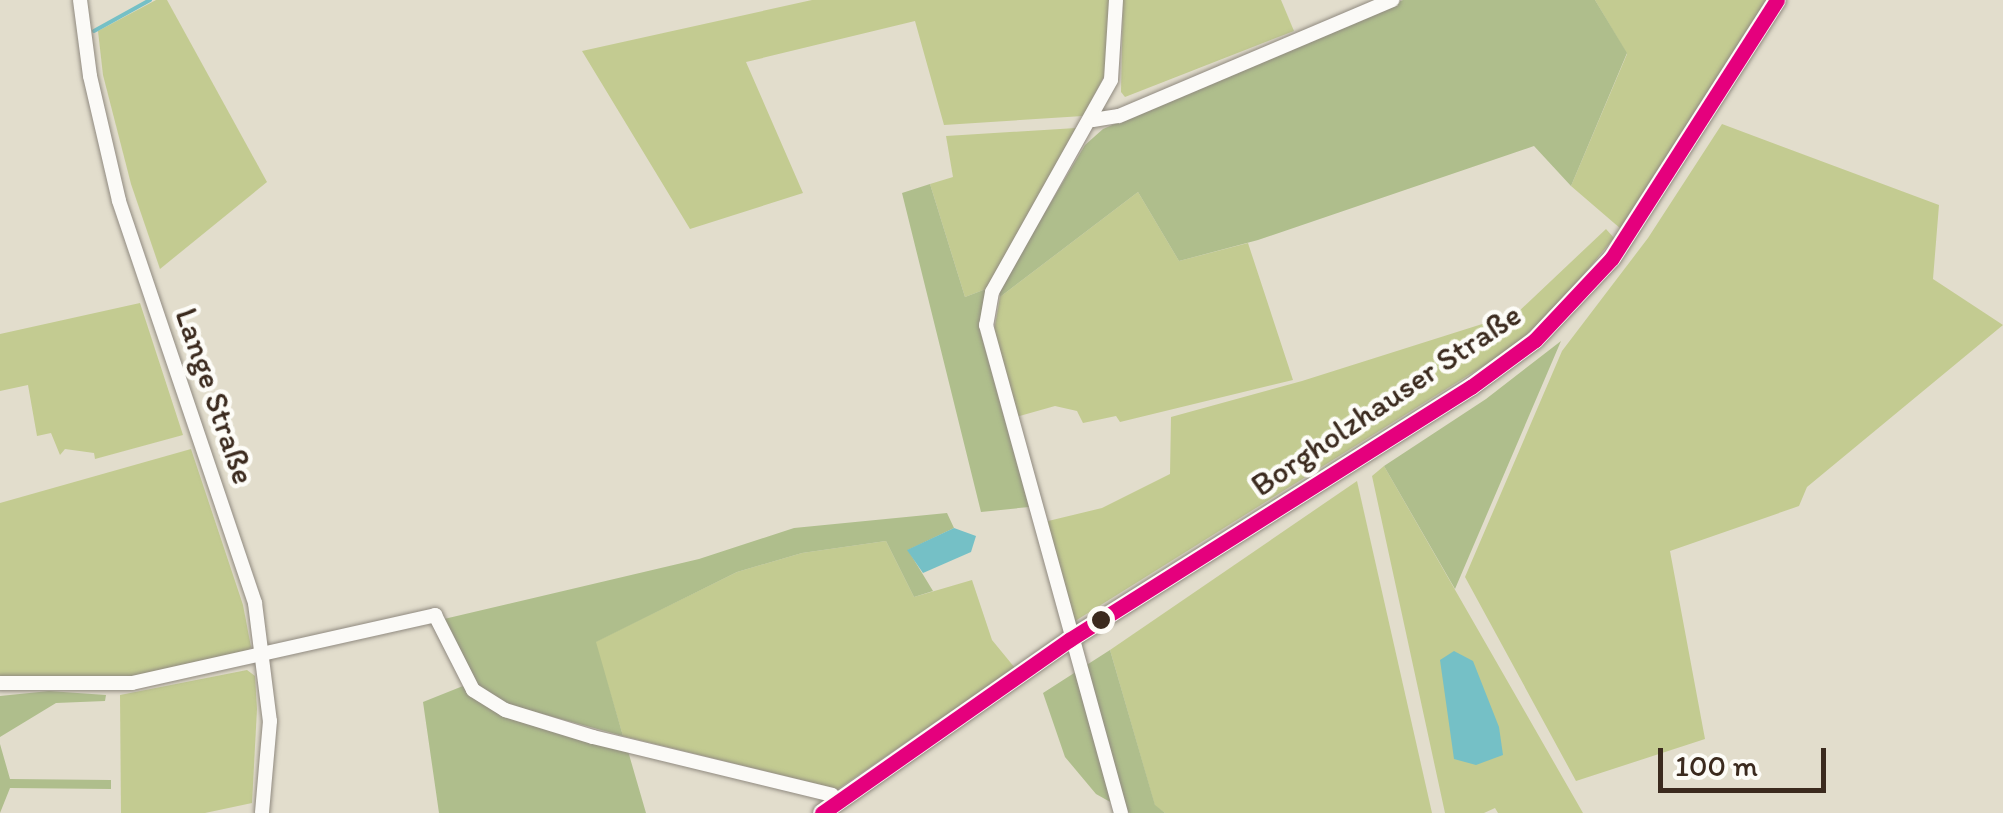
<!DOCTYPE html>
<meta charset="utf-8">
<style>
body{margin:0}
#map{position:relative;width:2003px;height:813px;overflow:hidden;background:#e2ddcc;font-family:Itim,sans-serif}
div>[style]{position:absolute}
.green>*{inset:0;background:#c3cb91}
.forest>*{inset:0;background:#afbe8c}
.water>*{inset:0;background:#75c0c6}
.stream>*{height:4px;margin:-2px;padding:0 2px;transform-origin:2px;border-radius:2px;background:#75c0c6}
.roads{filter:drop-shadow(0 0 2px #908a80) drop-shadow(0 0 2px #908a80)}
.minor>*{height:14px;margin:-7px;padding:0 7px;transform-origin:7px;border-radius:7px;background:#fbfaf7}
.major>*{height:18px;margin:-9px;padding:0 9px;transform-origin:9px;border-radius:9px;background:#fbfaf7}
.bus-1>*{height:15px;margin:-7.5px;padding:0 7.5px;transform-origin:7.5px;border-radius:7.5px;background:#e5007d}
.dots>*{width:28px;height:28px;translate:-50% -50%;box-sizing:border-box;border:5px solid #fdfcf7;border-radius:50%}
span{translate:-50% -50%;white-space:nowrap;text-align:center;line-height:1.15;-webkit-text-stroke:9px #fdfcf7;paint-order:stroke}
.street-label{font-size:32px;color:#3b2a1e}
.scale{position:absolute;left:1658px;top:748px;width:168px;height:45px;box-sizing:border-box;border:5px solid #3b2a1e;border-top:0;padding-left:12px;font-size:30px;line-height:35px;white-space:nowrap;color:#3b2a1e;-webkit-text-stroke:8px #fdfcf7;paint-order:stroke}
</style>
<div id="map">
<div class="green">
<div style="clip-path:polygon(156px 0,167px 0,267px 182px,160px 269px,131px 184px,103px 75px,98px 31px)"></div>
<div style="clip-path:polygon(812px 0,1112px 0,1108px 69px,1083px 116px,944px 125px,915px 21px,746px 62px,803px 193px,690px 229px,582px 51px)"></div>
<div style="clip-path:polygon(1123px 0,1281px 0,1294px 31px,1125px 97px,1121px 92px)"></div>
<div style="clip-path:polygon(1595px 0,1766px 0,1621px 229px,1571px 186px,1627px 54px)"></div>
<div style="clip-path:polygon(1722px 124px,1939px 205px,1933px 279px,2003px 325px,1807px 487px,1799px 506px,1670px 551px,1705px 739px,1576px 781px,1465px 577px,1562px 351px,1648px 238px)"></div>
<div style="clip-path:polygon(1076px 128px,986px 289px,965px 297px,930px 184px,953px 177px,946px 136px)"></div>
<div style="clip-path:polygon(1138px 192px,1179px 261px,1248px 243px,1293px 380px,1120px 422px,1116px 416px,1083px 423px,1077px 411px,1055px 406px,1016px 417px,994px 331px,1000px 297px)"></div>
<div style="clip-path:polygon(1606px 229px,1614px 238px,1560px 303px,1512px 348px,1072px 623px,1044px 522px,1102px 508px,1170px 474px,1171px 417px,1302px 381px,1517px 313px)"></div>
<div style="clip-path:polygon(140px 303px,183px 435px,95px 459px,94px 453px,65px 449px,60px 455px,51px 433px,37px 436px,28px 385px,0 391px,0 334px)"></div>
<div style="clip-path:polygon(191px 449px,243px 605px,251px 647px,245px 655px,132px 679px,0 678px,0 503px)"></div>
<div style="clip-path:polygon(1384px 466px,1583px 813px,1498px 813px,1495px 808px,1484px 813px,1445px 813px,1372px 476px)"></div>
<div style="clip-path:polygon(1357px 481px,1432px 813px,1165px 813px,1155px 806px,1110px 650px)"></div>
<div style="clip-path:polygon(886px 541px,914px 597px,972px 580px,992px 640px,1015px 668px,838px 789px,623px 736px,595px 642px,737px 572px,802px 553px)"></div>
<div style="clip-path:polygon(247px 670px,255px 676px,257px 709px,252px 803px,205px 813px,121px 813px,120px 695px)"></div>
</div>
<div class="forest">
<div style="clip-path:polygon(1403px 0,1595px 0,1627px 53px,1571px 186px,1534px 146px,1258px 240px,1179px 261px,1138px 192px,1000px 297px,1000px 288px,1085px 145px,1103px 129px)"></div>
<div style="clip-path:polygon(930px 184px,965px 297px,986px 289px,979px 327px,1029px 507px,981px 512px,902px 193px)"></div>
<div style="clip-path:polygon(1561px 341px,1455px 589px,1384px 466px,1486px 399px)"></div>
<div style="clip-path:polygon(947px 513px,954px 528px,908px 550px,933px 591px,914px 597px,886px 541px,802px 553px,737px 572px,596px 642px,623px 736px,506px 704px,478px 686px,444px 619px,699px 559px,794px 528px)"></div>
<div style="clip-path:polygon(1110px 650px,1155px 805px,1165px 813px,1130px 813px,1096px 794px,1065px 757px,1043px 693px)"></div>
<div style="clip-path:polygon(463px 686px,469px 694px,628px 751px,646px 813px,439px 813px,423px 702px)"></div>
<div style="clip-path:polygon(49px 691px,106px 695px,105px 701px,56px 703px,0 737px,0 696px)"></div>
<div style="clip-path:polygon(0 744px,10px 779px,111px 780px,111px 789px,10px 788px,0 813px)"></div>
</div>
<div class="water">
<div style="clip-path:polygon(954px 528px,976px 536px,971px 552px,923px 573px,907px 550px)"></div>
<div style="clip-path:polygon(1454px 651px,1473px 661px,1499px 727px,1503px 755px,1476px 765px,1454px 759px,1440px 660px)"></div>
</div>
<div class="stream">
<div style="left:94px;top:31px;width:64px;rotate:-29deg"></div>
</div>
<div class="roads">
<div class="minor">
<div style="left:80px;top:0;width:77px;rotate:82.5deg"></div>
<div style="left:90px;top:76px;width:128px;rotate:76.9deg"></div>
<div style="left:119px;top:201px;width:424px;rotate:71.3deg"></div>
<div style="left:255px;top:603px;width:119px;rotate:82.8deg"></div>
<div style="left:270px;top:721px;width:92px;rotate:95deg"></div>
<div style="left:1116px;top:0;width:80px;rotate:93.6deg"></div>
<div style="left:1111px;top:80px;width:243px;rotate:119.3deg"></div>
<div style="left:992px;top:292px;width:34px;rotate:100deg"></div>
<div style="left:986px;top:325px;width:506px;rotate:74.54deg"></div>
<div style="left:1093px;top:120px;width:26px;rotate:-9deg"></div>
<div style="left:1119px;top:116px;width:297px;rotate:-23deg"></div>
<div style="left:0;top:683px;width:132px"></div>
<div style="left:132px;top:683px;width:311px;rotate:-12.6deg"></div>
<div style="left:435px;top:615px;width:84px;rotate:63.1deg"></div>
<div style="left:473px;top:690px;width:38px;rotate:32deg"></div>
<div style="left:505px;top:710px;width:92px;rotate:17.1deg"></div>
<div style="left:593px;top:737px;width:246px;rotate:13.6deg"></div>
<div style="left:832px;top:795px;width:9px;rotate:49deg"></div>
</div>
<div class="major">
<div style="left:822px;top:813px;width:302px;rotate:-35deg"></div>
<div style="left:1069px;top:640px;width:475px;rotate:-32.2deg"></div>
<div style="left:1471px;top:387px;width:79px;rotate:-36.3deg"></div>
<div style="left:1535px;top:340px;width:112px;rotate:-46.8deg"></div>
<div style="left:1612px;top:258px;width:306px;rotate:-57.4deg"></div>
</div>
</div>
<div class="bus-1">
<div style="left:822px;top:813px;width:302px;rotate:-35deg"></div>
<div style="left:1069px;top:640px;width:475px;rotate:-32.2deg"></div>
<div style="left:1471px;top:387px;width:79px;rotate:-36.3deg"></div>
<div style="left:1535px;top:340px;width:112px;rotate:-46.8deg"></div>
<div style="left:1612px;top:258px;width:306px;rotate:-57.4deg"></div>
</div>
<div class="dots">
<div style="left:1101px;top:620px;background:#3b2a1e"></div>
</div>
<div class="street-label">
<span style="left:215px;top:396px;rotate:71deg">Lange Straße</span>
<span style="left:1386px;top:400px;rotate:-34deg">Borgholzhauser Straße</span>
</div>
<div class="scale">100 m</div>
</div>
